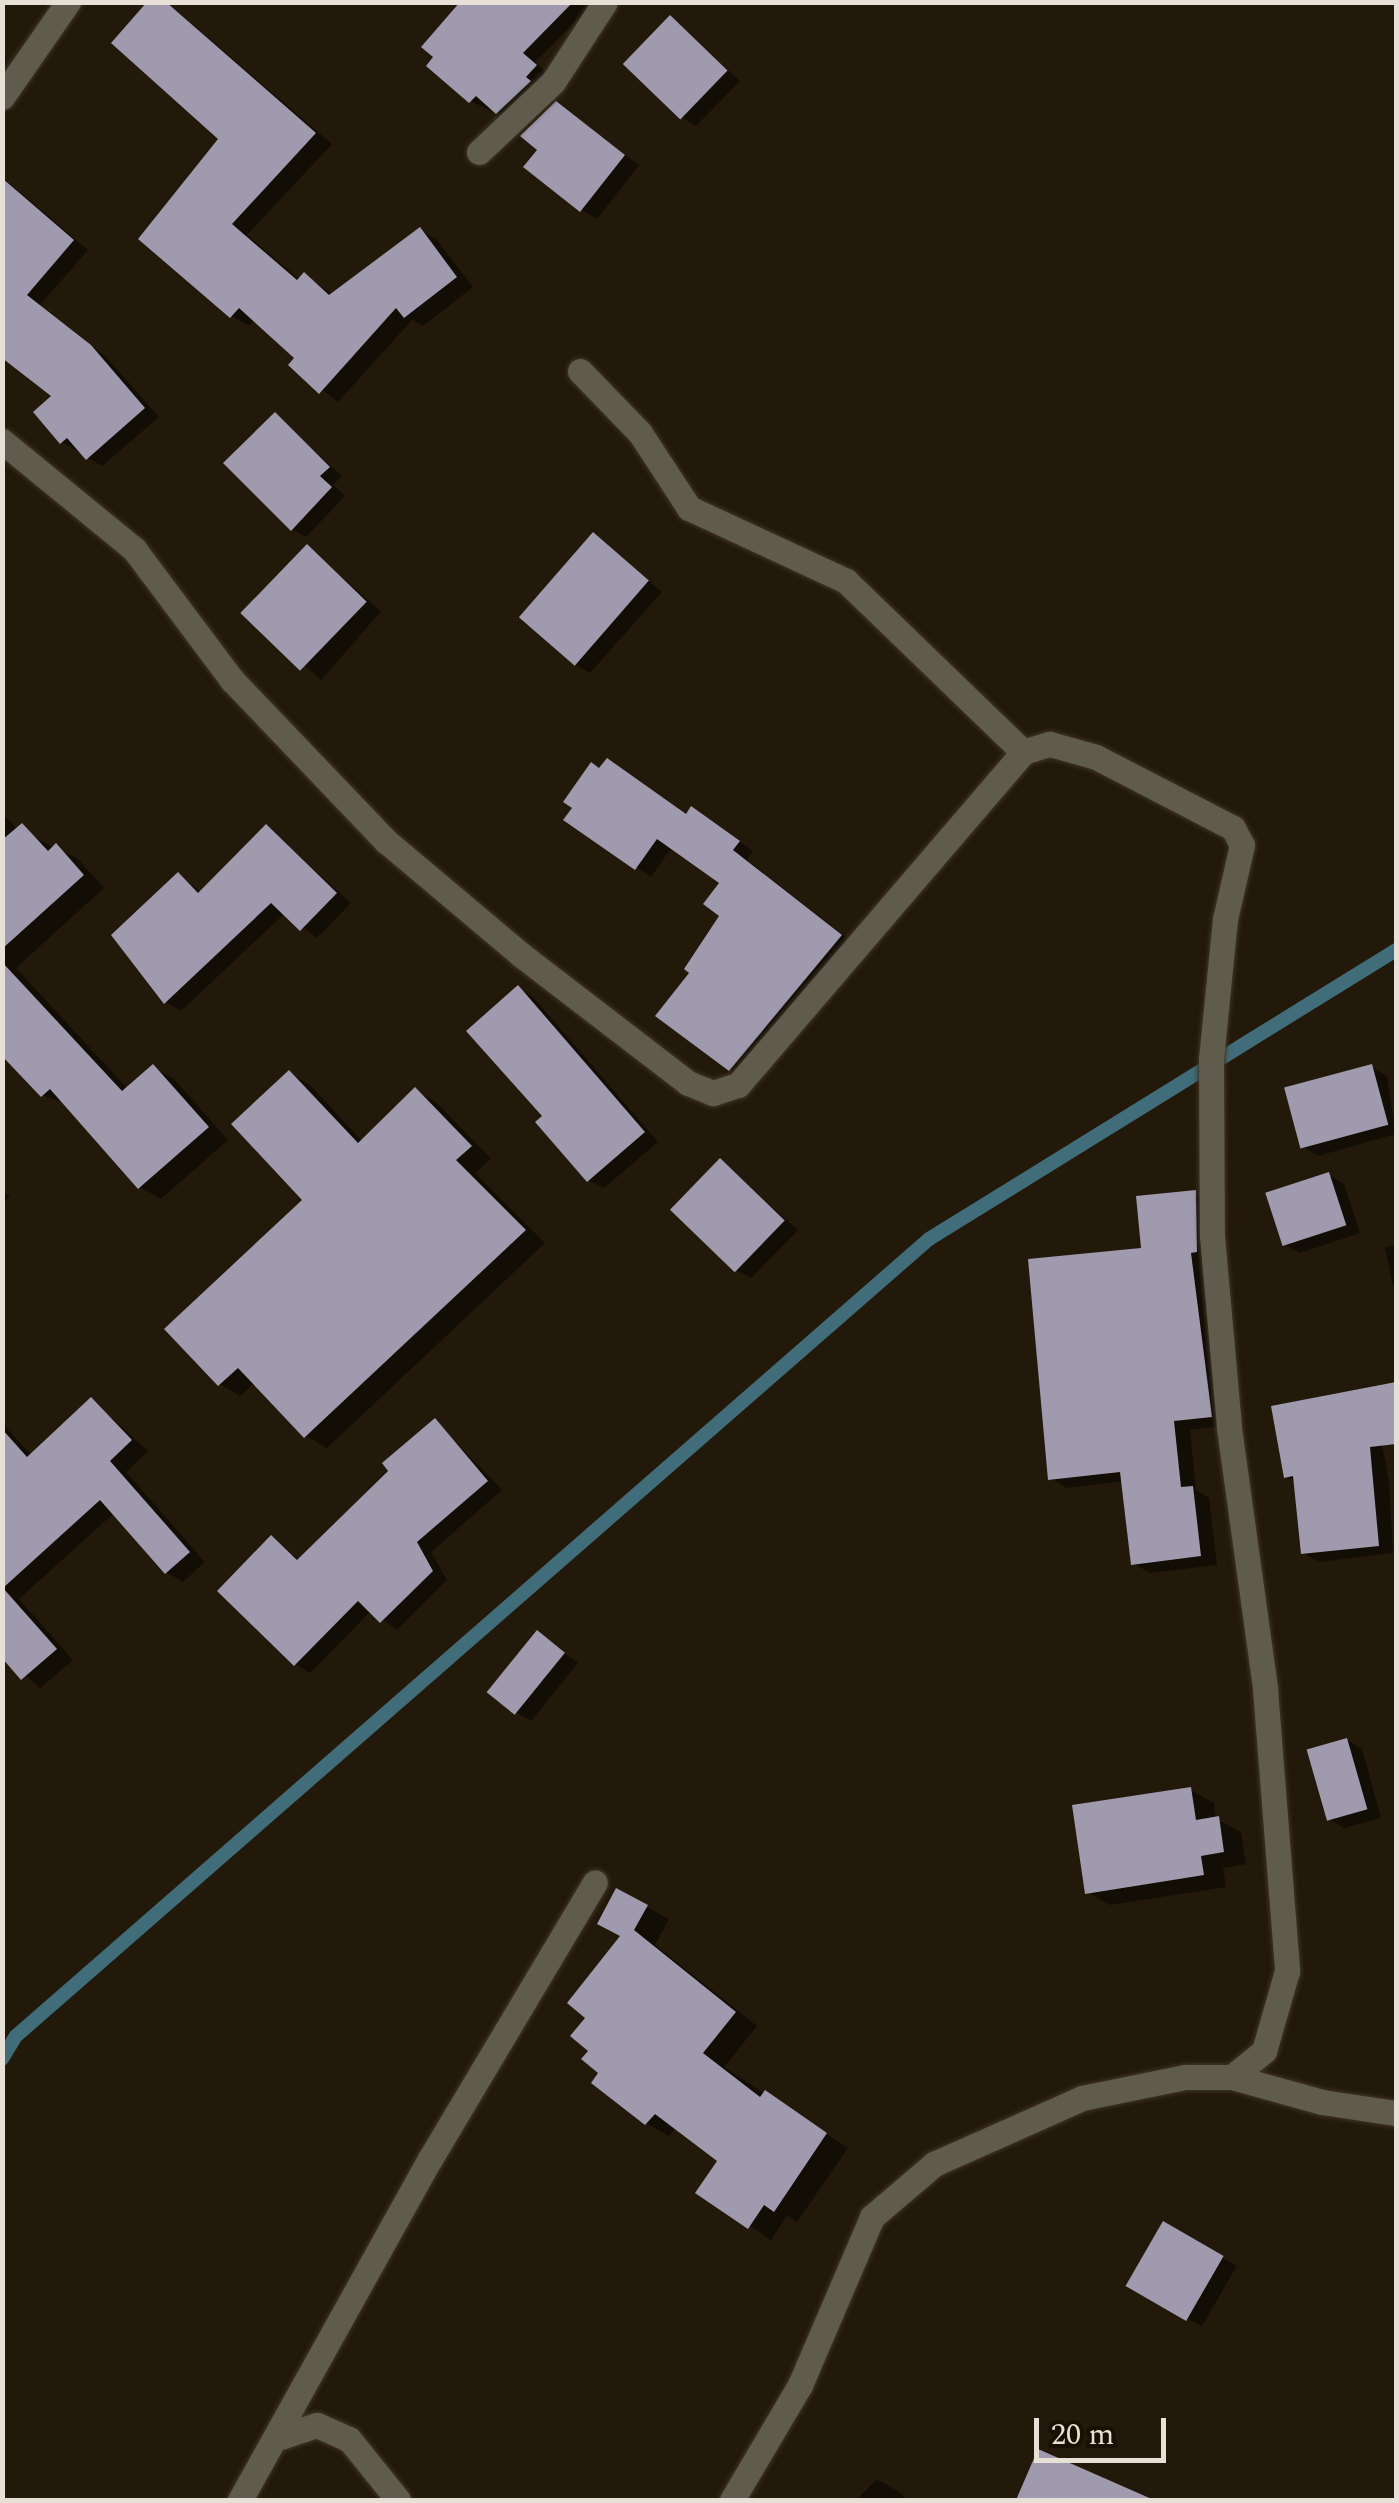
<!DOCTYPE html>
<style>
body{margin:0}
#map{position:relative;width:1399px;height:2503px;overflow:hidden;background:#23190a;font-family:Spectral,serif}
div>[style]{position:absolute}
.shadow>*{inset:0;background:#0007;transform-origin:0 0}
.stream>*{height:14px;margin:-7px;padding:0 7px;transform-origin:7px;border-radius:7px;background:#406d79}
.building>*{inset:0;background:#9f9aae;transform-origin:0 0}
.roads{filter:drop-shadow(0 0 2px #3e3527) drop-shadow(0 0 2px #3e3527)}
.minor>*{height:25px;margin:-12.5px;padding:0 12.5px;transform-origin:12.5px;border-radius:12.5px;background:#605c4d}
span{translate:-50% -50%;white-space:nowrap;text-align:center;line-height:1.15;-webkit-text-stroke:10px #191003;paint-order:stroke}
.frame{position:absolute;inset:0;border:5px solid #e7e0d6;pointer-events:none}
.scale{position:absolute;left:1034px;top:2418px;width:132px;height:45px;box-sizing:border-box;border:5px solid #e7e0d6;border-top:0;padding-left:12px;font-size:30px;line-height:35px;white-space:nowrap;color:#e7e0d6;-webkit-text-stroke:8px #191003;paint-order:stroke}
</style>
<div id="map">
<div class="shadow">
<div style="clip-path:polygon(166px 2px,332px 144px,247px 235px,300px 280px,305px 275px,333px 295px,420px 230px,437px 240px,473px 287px,423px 326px,412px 320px,338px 402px,291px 365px,298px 358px,255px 319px,249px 326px,232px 316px,222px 139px)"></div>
<div style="clip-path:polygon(464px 2px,595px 2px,535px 62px,550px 75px,512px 120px,470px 101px)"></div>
<div style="clip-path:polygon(670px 18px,740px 81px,696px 126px,681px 117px)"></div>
<div style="clip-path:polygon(557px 104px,639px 165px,597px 219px,582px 210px,540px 150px)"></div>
<div style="clip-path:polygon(2px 177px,88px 250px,40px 305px,106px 357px,159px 417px,102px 466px,62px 442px,55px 396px,2px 355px)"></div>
<div style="clip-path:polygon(275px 415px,342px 476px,333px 485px,345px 496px,306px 537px,292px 529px)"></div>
<div style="clip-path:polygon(594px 536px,662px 592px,590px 673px,574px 664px)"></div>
<div style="left:307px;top:547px;width:98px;height:91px;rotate:41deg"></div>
<div style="clip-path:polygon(2px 813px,18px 830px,77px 858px,104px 888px,16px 968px,128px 1089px,153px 1067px,174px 1079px,228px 1140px,161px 1199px,140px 1187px,67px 1104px,42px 1095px,2px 1053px)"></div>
<div style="clip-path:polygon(688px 816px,707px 818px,753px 851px,747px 860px,856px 945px,742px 1079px,658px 1016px,693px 972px,722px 915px,723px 883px,672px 847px,651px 877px,567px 819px)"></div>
<div style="clip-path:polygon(266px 827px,351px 903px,317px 938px,285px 913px,181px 1011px,166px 1002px,179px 875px,202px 893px)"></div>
<div style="clip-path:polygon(518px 988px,533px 997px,658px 1142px,604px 1188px,588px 1180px,545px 1116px)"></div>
<div style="clip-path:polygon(1371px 1067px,1387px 1076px,1396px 1134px,1318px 1156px,1303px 1147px)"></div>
<div style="clip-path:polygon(289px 1073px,310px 1085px,363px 1142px,416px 1091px,436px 1102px,491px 1159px,475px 1173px,545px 1243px,327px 1448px,306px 1436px,255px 1382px,240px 1396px,220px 1384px,306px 1201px)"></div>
<div style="clip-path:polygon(721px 1162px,798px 1230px,751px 1278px,736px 1270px)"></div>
<div style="clip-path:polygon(1329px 1175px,1344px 1184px,1360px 1233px,1300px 1253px,1285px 1245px)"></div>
<div style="clip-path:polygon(2px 1189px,10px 1197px,2px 1203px)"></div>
<div style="clip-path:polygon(1195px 1193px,1212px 1203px,1227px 1425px,1190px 1430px,1196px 1490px,1209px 1498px,1217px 1565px,1150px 1573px,1133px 1563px,1124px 1481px,1067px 1488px,1050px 1478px,1144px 1250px)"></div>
<div style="clip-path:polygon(1396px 1245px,1396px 1300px,1385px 1247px)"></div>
<div style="clip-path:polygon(92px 1400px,148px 1451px,126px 1472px,205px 1562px,183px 1582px,166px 1572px,114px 1513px,19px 1599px,73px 1660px,40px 1688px,2px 1654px,2px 1423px,32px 1456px)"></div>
<div style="clip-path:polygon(1374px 1400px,1389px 1482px,1393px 1553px,1319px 1562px,1303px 1553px,1296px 1482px,1287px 1476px)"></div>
<div style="clip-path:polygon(435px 1421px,502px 1490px,431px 1552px,447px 1580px,397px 1630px,371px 1611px,310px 1673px,295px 1664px,271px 1538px,300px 1560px)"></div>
<div style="clip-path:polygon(537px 1634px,578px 1663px,531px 1721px,516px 1712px)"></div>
<div style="clip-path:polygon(1347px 1740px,1362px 1749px,1381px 1818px,1344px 1828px,1329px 1819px)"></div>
<div style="clip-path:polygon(1191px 1790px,1214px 1803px,1216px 1819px,1241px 1832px,1246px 1864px,1223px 1868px,1226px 1887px,1110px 1905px,1087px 1892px)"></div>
<div style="clip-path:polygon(617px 1891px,669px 1919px,655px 1945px,757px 2026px,724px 2067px,848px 2148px,797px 2222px,787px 2216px,771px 2240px,699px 2192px,720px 2161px,676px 2127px,669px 2136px,646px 2123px,594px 2082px,602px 2073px,588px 2017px,623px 1936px)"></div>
<div style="left:1164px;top:2224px;width:84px;height:70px;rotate:30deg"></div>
<div style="clip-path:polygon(1039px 2453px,1138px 2496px,1146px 2500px,1018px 2500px)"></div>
<div style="clip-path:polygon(877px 2479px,899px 2492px,908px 2500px,856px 2500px)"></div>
</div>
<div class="stream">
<div style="left:2px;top:2059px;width:27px;rotate:-59deg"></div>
<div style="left:16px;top:2036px;width:1212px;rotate:-41.12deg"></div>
<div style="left:929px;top:1239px;width:549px;rotate:-31.75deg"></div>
</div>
<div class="building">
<div style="clip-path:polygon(147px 2px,166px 2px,316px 133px,232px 224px,297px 280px,304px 272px,329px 295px,420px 227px,457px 277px,404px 318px,396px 308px,319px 394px,288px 365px,294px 358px,239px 308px,230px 318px,138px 239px,218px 139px,111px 43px)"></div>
<div style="clip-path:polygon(460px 2px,573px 2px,523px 53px,537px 65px,526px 77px,531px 81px,496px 114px,476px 96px,469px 103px,426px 66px,433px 57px,421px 47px)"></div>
<div style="left:670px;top:15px;width:80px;height:68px;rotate:44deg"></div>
<div style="clip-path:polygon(556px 101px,625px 155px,580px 212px,523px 167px,537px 150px,520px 136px)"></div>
<div style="clip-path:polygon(2px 178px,74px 240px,27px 295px,91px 345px,145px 408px,86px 460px,67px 438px,60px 444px,33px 412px,51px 396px,2px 358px)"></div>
<div style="clip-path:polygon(275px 412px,330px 467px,320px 476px,332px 487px,291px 531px,223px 463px)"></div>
<div style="left:593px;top:532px;width:74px;height:113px;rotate:41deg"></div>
<div style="left:307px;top:544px;width:83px;height:96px;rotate:44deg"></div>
<div style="clip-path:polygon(607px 758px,686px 814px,691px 806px,740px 841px,733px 850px,842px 935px,729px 1071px,655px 1016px,689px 973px,684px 969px,719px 916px,703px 904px,719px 883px,657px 839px,635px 870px,563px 820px,572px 808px,563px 802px,591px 762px,599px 768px)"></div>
<div style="clip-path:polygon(22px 823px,48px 851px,56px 843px,84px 875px,2px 949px,2px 840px)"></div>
<div style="clip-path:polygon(266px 824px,337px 893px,300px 931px,271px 903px,164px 1004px,111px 935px,178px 872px,198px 893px)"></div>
<div style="clip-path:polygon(2px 962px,122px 1091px,153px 1064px,209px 1127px,138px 1189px,50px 1089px,41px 1097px,2px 1056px)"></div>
<div style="clip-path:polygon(518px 985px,645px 1132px,587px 1182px,535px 1122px,542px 1116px,466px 1031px)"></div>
<div style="left:1372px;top:1064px;width:63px;height:91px;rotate:75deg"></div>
<div style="clip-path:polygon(289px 1070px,358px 1143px,415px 1087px,472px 1146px,456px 1160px,526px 1230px,304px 1438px,238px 1368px,218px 1386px,164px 1329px,302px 1200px,231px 1124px)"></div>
<div style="left:720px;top:1158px;width:90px;height:72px;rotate:44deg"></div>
<div style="left:1329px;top:1172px;width:56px;height:67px;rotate:72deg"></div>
<div style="clip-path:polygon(1196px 1190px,1197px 1252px,1191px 1253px,1212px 1417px,1174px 1421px,1181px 1487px,1193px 1486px,1201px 1556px,1131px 1565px,1120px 1472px,1048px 1480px,1028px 1259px,1141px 1248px,1136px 1196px)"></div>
<div style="clip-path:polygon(1396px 1382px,1396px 1444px,1370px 1447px,1379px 1546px,1301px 1554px,1293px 1476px,1284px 1478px,1271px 1406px)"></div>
<div style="clip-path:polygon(91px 1397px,132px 1440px,110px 1461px,190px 1552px,165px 1574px,100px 1500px,3px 1588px,57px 1649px,21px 1680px,2px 1658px,2px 1429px,27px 1457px)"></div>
<div style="clip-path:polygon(435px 1418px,488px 1481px,417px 1542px,433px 1571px,380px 1623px,358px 1601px,294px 1666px,217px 1591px,271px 1535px,297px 1560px,388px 1471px,382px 1463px)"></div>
<div style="left:537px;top:1630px;width:36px;height:80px;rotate:39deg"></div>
<div style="left:1347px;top:1738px;width:74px;height:42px;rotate:74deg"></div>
<div style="clip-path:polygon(1191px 1787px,1196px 1820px,1219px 1816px,1224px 1852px,1201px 1856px,1204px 1875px,1085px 1894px,1072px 1805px)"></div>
<div style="clip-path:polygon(616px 1888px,648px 1905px,634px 1930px,736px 2012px,703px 2053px,760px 2097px,765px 2090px,827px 2133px,774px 2212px,764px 2205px,748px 2229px,695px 2193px,717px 2161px,655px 2114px,645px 2125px,591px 2083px,598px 2073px,581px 2059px,588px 2051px,570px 2036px,585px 2018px,567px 2003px,620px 1936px,597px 1924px)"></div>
<div style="left:1163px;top:2221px;width:70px;height:75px;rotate:30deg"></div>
<div style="clip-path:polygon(1038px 2449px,1154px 2500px,1016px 2500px)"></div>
</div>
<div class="roads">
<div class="minor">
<div style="left:2px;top:97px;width:116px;rotate:-55.2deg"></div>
<div style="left:479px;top:152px;width:102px;rotate:-43.4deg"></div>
<div style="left:553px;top:82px;width:95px;rotate:-57deg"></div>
<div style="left:580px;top:371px;width:86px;rotate:45.9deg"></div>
<div style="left:640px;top:433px;width:90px;rotate:56.8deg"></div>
<div style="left:689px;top:508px;width:173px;rotate:24.9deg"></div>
<div style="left:846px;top:581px;width:246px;rotate:44deg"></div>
<div style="left:2px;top:441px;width:171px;rotate:39.3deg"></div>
<div style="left:134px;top:549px;width:164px;rotate:53.2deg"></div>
<div style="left:232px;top:680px;width:223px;rotate:46.3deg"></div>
<div style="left:386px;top:841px;width:175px;rotate:40.1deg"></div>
<div style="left:520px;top:954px;width:212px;rotate:37.5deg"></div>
<div style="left:688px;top:1083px;width:27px;rotate:22deg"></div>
<div style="left:713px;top:1093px;width:26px;rotate:-18deg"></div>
<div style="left:738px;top:1085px;width:438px;rotate:-49.4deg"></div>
<div style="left:1023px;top:752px;width:28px;rotate:-17deg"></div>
<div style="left:1050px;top:744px;width:48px;rotate:15.8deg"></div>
<div style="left:1096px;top:757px;width:154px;rotate:27.4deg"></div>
<div style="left:1233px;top:828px;width:19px;rotate:62deg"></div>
<div style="left:1242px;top:845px;width:76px;rotate:102.9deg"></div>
<div style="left:1225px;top:919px;width:141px;rotate:95.7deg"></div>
<div style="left:1211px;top:1059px;width:177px;rotate:89.7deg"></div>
<div style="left:1212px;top:1236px;width:193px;rotate:84.9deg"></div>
<div style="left:1229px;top:1428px;width:263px;rotate:82.1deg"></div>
<div style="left:1265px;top:1689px;width:283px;rotate:85.5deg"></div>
<div style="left:1287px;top:1971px;width:83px;rotate:106deg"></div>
<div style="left:1264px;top:2051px;width:41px;rotate:140.9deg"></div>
<div style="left:280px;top:2437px;width:39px;rotate:-18deg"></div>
<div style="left:317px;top:2425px;width:35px;rotate:24deg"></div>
<div style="left:349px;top:2439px;width:78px;rotate:51.2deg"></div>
<div style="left:240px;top:2500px;width:390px;rotate:-60.9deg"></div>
<div style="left:430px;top:2159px;width:322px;rotate:-59.2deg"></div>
<div style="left:732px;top:2500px;width:134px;rotate:-59.4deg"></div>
<div style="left:800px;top:2385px;width:183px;rotate:-66.8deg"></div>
<div style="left:872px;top:2217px;width:82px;rotate:-40.5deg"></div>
<div style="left:934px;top:2164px;width:162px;rotate:-24deg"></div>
<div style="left:1082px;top:2098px;width:105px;rotate:-11.5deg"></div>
<div style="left:1185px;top:2077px;width:47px"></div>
<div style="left:1232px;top:2077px;width:93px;rotate:15.5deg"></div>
<div style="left:1322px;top:2102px;width:75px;rotate:8.5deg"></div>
</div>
</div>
<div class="frame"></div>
<div class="scale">20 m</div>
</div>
